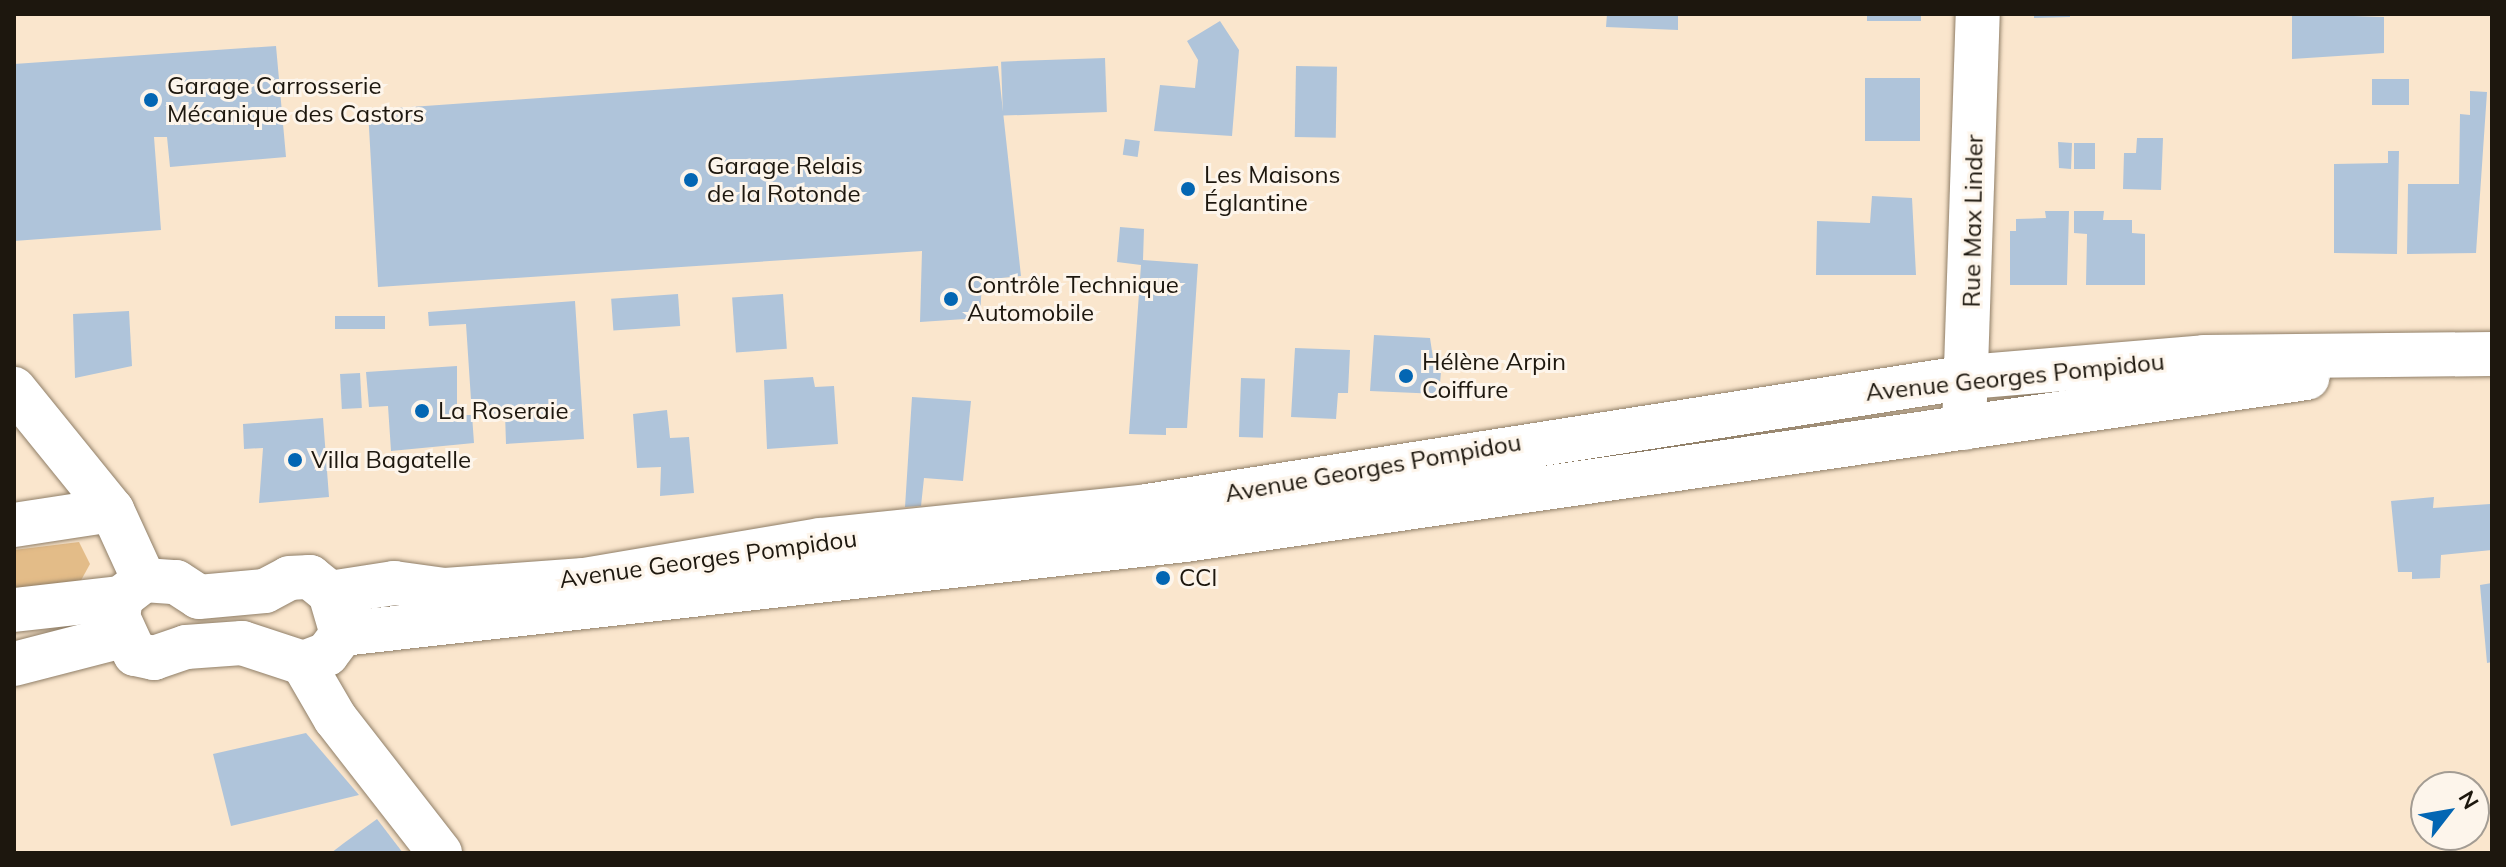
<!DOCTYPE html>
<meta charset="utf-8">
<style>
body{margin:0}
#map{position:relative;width:2506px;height:867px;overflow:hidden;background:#fae6cd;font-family:Mulish,sans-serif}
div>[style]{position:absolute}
.green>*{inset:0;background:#e3bc88}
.building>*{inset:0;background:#afc4da;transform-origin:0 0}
.roads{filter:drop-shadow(0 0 2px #8f7e67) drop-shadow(0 0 2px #8f7e67)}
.minor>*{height:44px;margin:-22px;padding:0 22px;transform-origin:22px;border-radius:22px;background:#fff}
.major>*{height:44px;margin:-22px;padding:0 22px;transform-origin:22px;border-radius:22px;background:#fff}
.dots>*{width:22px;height:22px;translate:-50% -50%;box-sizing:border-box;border:4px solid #fdf5eb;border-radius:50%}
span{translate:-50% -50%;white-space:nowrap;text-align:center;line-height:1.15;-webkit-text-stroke:6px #fdf5eb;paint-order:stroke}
.poi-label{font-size:24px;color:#1d170e}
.left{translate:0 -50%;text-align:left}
.street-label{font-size:24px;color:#1d170e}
.frame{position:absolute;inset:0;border:16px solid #1d170e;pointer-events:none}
.north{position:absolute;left:2410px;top:771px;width:80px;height:80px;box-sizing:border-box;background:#fdf5eb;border:2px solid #a39c93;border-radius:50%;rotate:59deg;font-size:22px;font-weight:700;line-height:32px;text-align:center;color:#1d170e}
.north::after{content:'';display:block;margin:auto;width:28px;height:36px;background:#0366b3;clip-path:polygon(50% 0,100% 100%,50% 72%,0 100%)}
</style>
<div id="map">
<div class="green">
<div style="clip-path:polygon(79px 542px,90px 564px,79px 584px,14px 590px,14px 550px)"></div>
</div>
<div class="building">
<div style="clip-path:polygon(1607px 14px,1678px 14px,1678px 30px,1606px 27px)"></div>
<div style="left:1867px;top:14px;width:54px;height:7px"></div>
<div style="clip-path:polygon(2034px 14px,2070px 14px,2070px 17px,2034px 18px)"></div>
<div style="clip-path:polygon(2292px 14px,2384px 17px,2384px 53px,2292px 59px)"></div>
<div style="clip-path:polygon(1220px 21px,1239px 50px,1232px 136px,1154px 131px,1160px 85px,1195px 88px,1198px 60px,1187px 41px)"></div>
<div style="clip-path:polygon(276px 46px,286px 157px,170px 167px,167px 137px,154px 137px,161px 230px,14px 241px,14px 64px)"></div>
<div style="left:1105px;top:58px;width:54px;height:104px;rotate:88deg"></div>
<div style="clip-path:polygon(998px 66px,1021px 276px,982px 280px,980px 318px,920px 322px,922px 251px,378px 287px,368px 110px)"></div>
<div style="left:1296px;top:66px;width:41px;height:71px;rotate:1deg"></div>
<div style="left:1865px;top:78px;width:55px;height:63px"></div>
<div style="left:2372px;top:79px;width:37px;height:26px"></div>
<div style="clip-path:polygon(2470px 91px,2487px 92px,2476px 253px,2407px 254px,2408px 184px,2459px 184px,2460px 114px,2470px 115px)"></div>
<div style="clip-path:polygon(2137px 138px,2163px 138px,2161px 190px,2123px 189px,2124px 153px,2136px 153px)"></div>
<div style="left:1125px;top:139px;width:15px;height:16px;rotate:8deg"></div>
<div style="clip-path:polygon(2058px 142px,2072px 143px,2071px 169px,2059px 168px)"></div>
<div style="left:2074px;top:143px;width:21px;height:26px"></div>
<div style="clip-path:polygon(2388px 151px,2399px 151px,2397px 254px,2334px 253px,2334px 164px,2388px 163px)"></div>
<div style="clip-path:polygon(1872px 196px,1912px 198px,1916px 275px,1816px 275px,1817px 221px,1870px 223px)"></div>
<div style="clip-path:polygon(2045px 211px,2069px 211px,2067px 285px,2010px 285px,2010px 231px,2016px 231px,2016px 219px,2046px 218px)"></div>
<div style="clip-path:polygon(2074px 211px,2104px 211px,2103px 220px,2132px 220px,2132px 233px,2145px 234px,2145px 285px,2086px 285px,2087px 234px,2074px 233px)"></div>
<div style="clip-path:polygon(1120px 227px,1144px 229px,1143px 260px,1198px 264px,1187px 428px,1166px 428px,1166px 435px,1129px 434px,1141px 265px,1117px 262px)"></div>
<div style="left:678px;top:294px;width:32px;height:67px;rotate:86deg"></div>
<div style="left:783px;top:294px;width:55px;height:51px;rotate:86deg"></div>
<div style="clip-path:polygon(575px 301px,584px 439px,506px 444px,505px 413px,472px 415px,466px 324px,429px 326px,428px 312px)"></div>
<div style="clip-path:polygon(129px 311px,132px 366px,75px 378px,73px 314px)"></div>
<div style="left:385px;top:316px;width:13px;height:50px;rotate:90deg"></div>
<div style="clip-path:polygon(1374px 335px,1430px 338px,1433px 358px,1442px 361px,1439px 394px,1370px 391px)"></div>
<div style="clip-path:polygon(1295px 348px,1350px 350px,1348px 393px,1338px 393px,1336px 419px,1291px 417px)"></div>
<div style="clip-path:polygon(457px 366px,457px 415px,472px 415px,474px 443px,391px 451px,388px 406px,369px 407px,366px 372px)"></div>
<div style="left:360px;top:373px;width:35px;height:20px;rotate:87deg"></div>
<div style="clip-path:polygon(813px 377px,815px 387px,834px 386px,838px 444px,767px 449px,764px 380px)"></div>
<div style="left:1241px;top:378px;width:24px;height:59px;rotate:2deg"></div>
<div style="clip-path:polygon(912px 397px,971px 401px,963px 481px,924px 478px,921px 506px,905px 507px)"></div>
<div style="clip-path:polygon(667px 410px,670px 438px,689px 437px,694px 493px,660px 496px,661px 467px,637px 468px,633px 414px)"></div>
<div style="clip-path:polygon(323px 418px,329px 497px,259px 503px,263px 448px,244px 449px,243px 424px)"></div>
<div style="clip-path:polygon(2434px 497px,2433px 508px,2490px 504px,2492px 550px,2441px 555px,2440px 578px,2412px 579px,2412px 572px,2398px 572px,2391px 501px)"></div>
<div style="clip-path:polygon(2492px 583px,2492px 662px,2487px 663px,2480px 585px)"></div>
<div style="clip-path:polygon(306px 733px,359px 795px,231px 826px,213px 754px)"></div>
<div style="clip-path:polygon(377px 819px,403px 853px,331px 853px,344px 843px)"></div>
</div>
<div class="roads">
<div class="minor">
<div style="left:14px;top:389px;width:156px;rotate:51deg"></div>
<div style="left:112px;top:510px;width:77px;rotate:65.4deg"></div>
<div style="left:1964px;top:428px;width:414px;rotate:-88.1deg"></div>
<div style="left:14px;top:525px;width:99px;rotate:-8.7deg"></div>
<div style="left:303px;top:663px;width:64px;rotate:59.8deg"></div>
<div style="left:335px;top:718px;width:171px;rotate:52.1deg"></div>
</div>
<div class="major">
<div style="left:330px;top:593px;width:43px;rotate:73.7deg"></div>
<div style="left:342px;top:634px;width:25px;rotate:127deg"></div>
<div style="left:327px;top:654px;width:26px;rotate:159deg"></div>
<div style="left:303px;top:663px;width:64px;rotate:-161.8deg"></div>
<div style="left:242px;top:643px;width:56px;rotate:175.9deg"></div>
<div style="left:186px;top:647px;width:34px;rotate:161deg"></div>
<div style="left:154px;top:658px;width:19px;rotate:-168deg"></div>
<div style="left:135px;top:654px;width:41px;rotate:-114.7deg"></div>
<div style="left:118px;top:617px;width:19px;rotate:-81deg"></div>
<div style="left:121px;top:598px;width:29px;rotate:-38deg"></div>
<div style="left:144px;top:580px;width:32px;rotate:4deg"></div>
<div style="left:176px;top:582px;width:27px;rotate:33deg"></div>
<div style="left:199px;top:597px;width:66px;rotate:-5.2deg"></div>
<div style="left:265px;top:591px;width:27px;rotate:-28deg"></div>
<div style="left:289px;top:578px;width:21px;rotate:-3deg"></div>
<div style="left:310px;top:577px;width:26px;rotate:39deg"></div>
<div style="left:330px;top:593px;width:65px;rotate:-8.9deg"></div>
<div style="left:394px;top:583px;width:51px;rotate:7.8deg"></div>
<div style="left:445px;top:590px;width:139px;rotate:-4.1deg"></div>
<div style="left:584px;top:580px;width:239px;rotate:-9.6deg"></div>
<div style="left:820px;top:540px;width:329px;rotate:-5.9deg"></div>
<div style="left:1147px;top:506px;width:831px;rotate:-8.93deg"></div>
<div style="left:1968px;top:377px;width:237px;rotate:-4.8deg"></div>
<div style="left:2204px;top:357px;width:288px;rotate:-0.6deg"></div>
<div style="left:14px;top:610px;width:108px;rotate:-6.4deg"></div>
<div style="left:342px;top:634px;width:848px;rotate:-6.36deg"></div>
<div style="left:1185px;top:540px;width:1134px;rotate:-8.22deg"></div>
<div style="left:14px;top:664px;width:112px;rotate:-14.5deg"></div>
</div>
</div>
<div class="dots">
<div style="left:151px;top:100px;background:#0366b3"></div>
<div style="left:691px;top:180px;background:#0366b3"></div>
<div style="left:1188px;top:189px;background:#0366b3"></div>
<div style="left:951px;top:299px;background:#0366b3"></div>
<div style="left:1406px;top:376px;background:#0366b3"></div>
<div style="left:422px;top:411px;background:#0366b3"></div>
<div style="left:295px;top:460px;background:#0366b3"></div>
<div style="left:1163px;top:578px;background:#0366b3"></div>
</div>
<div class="poi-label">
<span class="left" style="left:167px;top:100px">Garage Carrosserie<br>Mécanique des Castors</span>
<span class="left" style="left:707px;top:180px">Garage Relais<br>de la Rotonde</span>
<span class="left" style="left:1204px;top:189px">Les Maisons<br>Églantine</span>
<span class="left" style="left:967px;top:299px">Contrôle Technique<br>Automobile</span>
<span class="left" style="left:1422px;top:376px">Hélène Arpin<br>Coiffure</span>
<span class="left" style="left:438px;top:411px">La Roseraie</span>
<span class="left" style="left:311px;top:460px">Villa Bagatelle</span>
<span class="left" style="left:1179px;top:578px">CCI</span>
</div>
<div class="street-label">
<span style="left:1973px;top:221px;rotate:-89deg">Rue Max Linder</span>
<span style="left:2015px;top:377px;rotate:-6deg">Avenue Georges Pompidou</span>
<span style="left:1373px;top:468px;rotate:-10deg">Avenue Georges Pompidou</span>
<span style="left:708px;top:559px;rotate:-8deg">Avenue Georges Pompidou</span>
</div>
<div class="frame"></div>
<div class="north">N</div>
</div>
